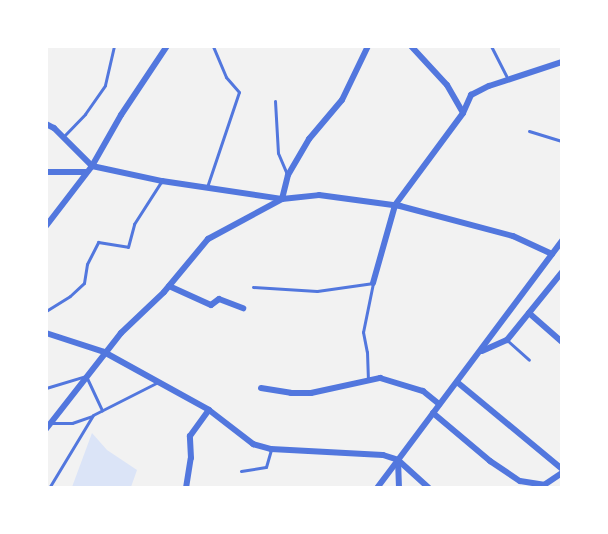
<!DOCTYPE html>
<style>
body{margin:0}
#map{position:relative;width:608px;height:534px;overflow:hidden;background:#f2f2f2;font-family:Lato,sans-serif}
div>[style]{position:absolute}
.green>*{inset:0;background:#dbe4f7}
.service>*{height:3px;margin:-1.5px;padding:0 1.5px;transform-origin:1.5px;border-radius:1.5px;background:#5277de}
.minor>*{height:6px;margin:-3px;padding:0 3px;transform-origin:3px;border-radius:3px;background:#5277de}
span{translate:-50% -50%;white-space:nowrap;text-align:center;line-height:1.15;-webkit-text-stroke:5px #fff;paint-order:stroke}
.frame{position:absolute;inset:0;border:48px solid #fff;pointer-events:none}
</style>
<div id="map">
<div class="green">
<div style="clip-path:polygon(92px 433px,107px 450px,137px 470px,131px 487px,72px 487px)"></div>
</div>
<div class="service">
<div style="left:491px;top:46px;width:38px;rotate:63deg"></div>
<div style="left:275px;top:101px;width:52px;rotate:86.7deg"></div>
<div style="left:278px;top:153px;width:23px;rotate:67deg"></div>
<div style="left:529px;top:131px;width:34px;rotate:17deg"></div>
<div style="left:63px;top:137px;width:32px;rotate:-46deg"></div>
<div style="left:85px;top:114px;width:35px;rotate:-55deg"></div>
<div style="left:105px;top:85px;width:40px;rotate:-77deg"></div>
<div style="left:207px;top:187px;width:100px;rotate:-71.4deg"></div>
<div style="left:239px;top:92px;width:20px;rotate:-131deg"></div>
<div style="left:226px;top:77px;width:34px;rotate:-113deg"></div>
<div style="left:253px;top:287px;width:64px;rotate:3.6deg"></div>
<div style="left:317px;top:291px;width:57px;rotate:-8.1deg"></div>
<div style="left:373px;top:283px;width:50px;rotate:101.5deg"></div>
<div style="left:363px;top:332px;width:20px;rotate:79deg"></div>
<div style="left:367px;top:352px;width:27px;rotate:88deg"></div>
<div style="left:46px;top:311px;width:28px;rotate:-32deg"></div>
<div style="left:70px;top:296px;width:19px;rotate:-43deg"></div>
<div style="left:84px;top:283px;width:19px;rotate:-81deg"></div>
<div style="left:87px;top:264px;width:25px;rotate:-63deg"></div>
<div style="left:98px;top:242px;width:30px;rotate:9deg"></div>
<div style="left:128px;top:247px;width:24px;rotate:-75deg"></div>
<div style="left:134px;top:224px;width:50px;rotate:-57.3deg"></div>
<div style="left:508px;top:341px;width:28px;rotate:42deg"></div>
<div style="left:46px;top:388px;width:42px;rotate:-16.7deg"></div>
<div style="left:86px;top:376px;width:38px;rotate:65deg"></div>
<div style="left:52px;top:423px;width:20px"></div>
<div style="left:72px;top:423px;width:21px;rotate:-19deg"></div>
<div style="left:241px;top:471px;width:25px;rotate:-9deg"></div>
<div style="left:266px;top:467px;width:19px;rotate:-74deg"></div>
<div style="left:49px;top:488px;width:85px;rotate:-58.9deg"></div>
<div style="left:93px;top:415px;width:73px;rotate:-26.9deg"></div>
</div>
<div class="minor">
<div style="left:411px;top:46px;width:53px;rotate:47.3deg"></div>
<div style="left:447px;top:85px;width:32px;rotate:60deg"></div>
<div style="left:46px;top:124px;width:9px;rotate:27deg"></div>
<div style="left:54px;top:128px;width:54px;rotate:45deg"></div>
<div style="left:92px;top:166px;width:72px;rotate:12.1deg"></div>
<div style="left:162px;top:181px;width:121px;rotate:8.5deg"></div>
<div style="left:282px;top:199px;width:37px;rotate:-6deg"></div>
<div style="left:319px;top:195px;width:82px;rotate:7.7deg"></div>
<div style="left:400px;top:206px;width:117px;rotate:14.9deg"></div>
<div style="left:513px;top:236px;width:43px;rotate:24.8deg"></div>
<div style="left:46px;top:172px;width:40px"></div>
<div style="left:46px;top:226px;width:76px;rotate:-52.5deg"></div>
<div style="left:92px;top:166px;width:59px;rotate:-60.4deg"></div>
<div style="left:121px;top:115px;width:83px;rotate:-56.3deg"></div>
<div style="left:373px;top:283px;width:81px;rotate:-74.2deg"></div>
<div style="left:395px;top:205px;width:114px;rotate:-53.5deg"></div>
<div style="left:463px;top:113px;width:20px;rotate:-66deg"></div>
<div style="left:471px;top:95px;width:20px;rotate:-27deg"></div>
<div style="left:489px;top:86px;width:77px;rotate:-18.2deg"></div>
<div style="left:169px;top:286px;width:46px;rotate:24.3deg"></div>
<div style="left:211px;top:305px;width:10px;rotate:-37deg"></div>
<div style="left:219px;top:299px;width:26px;rotate:21deg"></div>
<div style="left:529px;top:313px;width:44px;rotate:41.3deg"></div>
<div style="left:46px;top:333px;width:61px;rotate:18.1deg"></div>
<div style="left:104px;top:352px;width:120px;rotate:28.9deg"></div>
<div style="left:209px;top:410px;width:56px;rotate:37.7deg"></div>
<div style="left:253px;top:444px;width:19px;rotate:16deg"></div>
<div style="left:271px;top:449px;width:112px;rotate:3.1deg"></div>
<div style="left:383px;top:455px;width:16px;rotate:18deg"></div>
<div style="left:398px;top:460px;width:42px;rotate:42.1deg"></div>
<div style="left:482px;top:351px;width:27px;rotate:-24deg"></div>
<div style="left:507px;top:340px;width:87px;rotate:-51deg"></div>
<div style="left:457px;top:382px;width:136px;rotate:39.6deg"></div>
<div style="left:261px;top:388px;width:30px;rotate:9deg"></div>
<div style="left:291px;top:393px;width:20px"></div>
<div style="left:311px;top:393px;width:71px;rotate:-12.3deg"></div>
<div style="left:380px;top:378px;width:45px;rotate:16.8deg"></div>
<div style="left:423px;top:391px;width:21px;rotate:39deg"></div>
<div style="left:433px;top:413px;width:75px;rotate:40.1deg"></div>
<div style="left:490px;top:461px;width:36px;rotate:34deg"></div>
<div style="left:520px;top:481px;width:24px;rotate:9deg"></div>
<div style="left:544px;top:485px;width:22px;rotate:-34deg"></div>
<div style="left:46px;top:429px;width:122px;rotate:-52deg"></div>
<div style="left:121px;top:333px;width:59px;rotate:-43.6deg"></div>
<div style="left:164px;top:292px;width:69px;rotate:-50.3deg"></div>
<div style="left:208px;top:239px;width:84px;rotate:-28.4deg"></div>
<div style="left:282px;top:199px;width:25px;rotate:-76deg"></div>
<div style="left:288px;top:175px;width:42px;rotate:-59.7deg"></div>
<div style="left:309px;top:139px;width:51px;rotate:-49.8deg"></div>
<div style="left:342px;top:100px;width:60px;rotate:-64.3deg"></div>
<div style="left:186px;top:488px;width:30px;rotate:-81deg"></div>
<div style="left:191px;top:458px;width:22px;rotate:-93deg"></div>
<div style="left:190px;top:436px;width:32px;rotate:-54deg"></div>
<div style="left:377px;top:488px;width:35px;rotate:-53deg"></div>
<div style="left:399px;top:488px;width:28px;rotate:-92deg"></div>
<div style="left:398px;top:460px;width:274px;rotate:-53.2deg"></div>
</div>
<div class="frame"></div>
</div>
